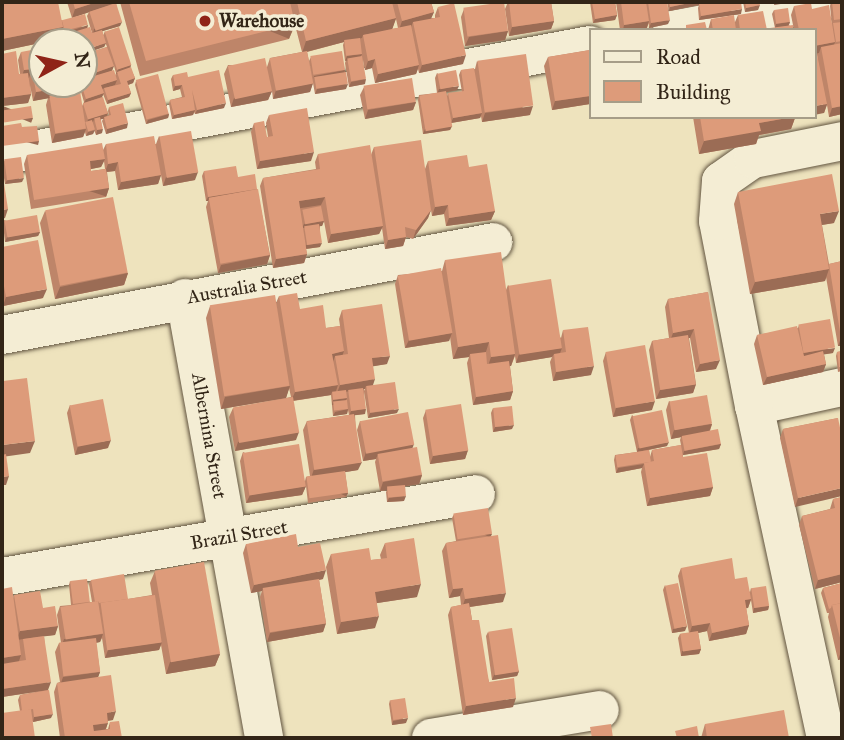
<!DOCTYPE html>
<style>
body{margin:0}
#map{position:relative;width:844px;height:740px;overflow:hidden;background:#eee3bd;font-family:"IM FELL Great Primer",serif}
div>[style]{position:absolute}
.roads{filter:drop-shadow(0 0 2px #615440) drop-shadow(0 0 2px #615440)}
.minor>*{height:38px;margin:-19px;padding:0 19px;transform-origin:19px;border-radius:19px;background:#f4edd4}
.wall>*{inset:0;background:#be8569}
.shaded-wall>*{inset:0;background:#9b6c55;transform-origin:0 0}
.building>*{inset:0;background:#dd9b7a;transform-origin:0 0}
.dots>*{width:19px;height:19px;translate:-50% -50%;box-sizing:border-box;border:4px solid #f4edd4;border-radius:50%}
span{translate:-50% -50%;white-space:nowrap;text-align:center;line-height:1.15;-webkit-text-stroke:7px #f4edd4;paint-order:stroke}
.poi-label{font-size:19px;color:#322517;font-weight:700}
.left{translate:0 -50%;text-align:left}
.street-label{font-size:19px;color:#322517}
.frame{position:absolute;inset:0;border:4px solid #322517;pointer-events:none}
.legend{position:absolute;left:589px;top:28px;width:228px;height:91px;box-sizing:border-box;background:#f4edd4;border:2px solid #a69d88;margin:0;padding:9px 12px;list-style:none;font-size:21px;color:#322517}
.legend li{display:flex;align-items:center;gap:14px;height:35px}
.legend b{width:35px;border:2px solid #a69d88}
.north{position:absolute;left:28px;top:28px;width:70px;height:70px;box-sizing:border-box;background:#f4edd4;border:2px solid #a69d88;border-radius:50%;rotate:82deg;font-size:19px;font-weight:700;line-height:28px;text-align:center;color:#322517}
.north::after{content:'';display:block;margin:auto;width:24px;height:32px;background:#8f2418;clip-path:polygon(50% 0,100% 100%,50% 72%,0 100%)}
</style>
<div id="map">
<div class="roads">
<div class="minor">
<div style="left:672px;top:30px;width:152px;rotate:-10.6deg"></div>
<div style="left:2px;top:156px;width:598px;rotate:-10.69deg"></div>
<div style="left:185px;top:298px;width:447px;rotate:79.8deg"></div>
<div style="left:2px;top:335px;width:500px;rotate:-10.7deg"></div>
<div style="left:754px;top:406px;width:90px;rotate:-12.2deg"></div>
<div style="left:2px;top:577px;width:481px;rotate:-9.9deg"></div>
<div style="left:431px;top:738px;width:171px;rotate:-9.4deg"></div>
<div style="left:826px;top:738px;width:340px;rotate:-102.2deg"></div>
<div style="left:754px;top:406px;width:188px;rotate:-101deg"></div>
<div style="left:718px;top:221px;width:40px;rotate:-85.7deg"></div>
<div style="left:721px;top:181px;width:39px;rotate:-35deg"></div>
<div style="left:753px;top:159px;width:91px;rotate:-11.4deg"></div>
</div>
</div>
<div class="wall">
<div style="clip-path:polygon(2px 2px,87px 28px,92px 33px,87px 16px,89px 12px,72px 18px,67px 2px,117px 2px,116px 3px,120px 26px,102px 31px,106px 43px,104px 47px,84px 42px,70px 42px,68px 38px,70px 35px,62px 37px,61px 33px,59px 39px,2px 51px)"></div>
<div style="clip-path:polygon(evenodd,120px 2px,431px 2px,434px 12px,431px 18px,435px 18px,435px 15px,438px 7px,463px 64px,419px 73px,418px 69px,416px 74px,375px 83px,372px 68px,365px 70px,363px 60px,365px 84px,349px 87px,345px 63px,346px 60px,345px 61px,343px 45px,344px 42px,307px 52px,313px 80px,309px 61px,311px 57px,345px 70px,346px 89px,315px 94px,313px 83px,310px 92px,273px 99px,272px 91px,268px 100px,231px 107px,224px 74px,228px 65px,267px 67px,270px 58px,302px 52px,295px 25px,289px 39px,140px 76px,120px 2px,396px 19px,398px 28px,392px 29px,396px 19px)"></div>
<div style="clip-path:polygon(508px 2px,551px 2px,554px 21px,551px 29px,509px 36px,505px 9px)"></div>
<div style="clip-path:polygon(590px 2px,615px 2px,617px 15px,615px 20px,593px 23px)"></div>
<div style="clip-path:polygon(616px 2px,666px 2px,668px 24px,649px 28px,649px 23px,646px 30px,620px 30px)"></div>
<div style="clip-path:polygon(667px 2px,703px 2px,703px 3px,741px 14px,699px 20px,698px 8px,699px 5px,669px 11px)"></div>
<div style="clip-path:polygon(743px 2px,759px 2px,758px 10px,745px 12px)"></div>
<div style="clip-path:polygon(831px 2px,842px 2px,842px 114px,829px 117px,827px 105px,824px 113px,814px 30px,794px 30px,791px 15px,794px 6px,812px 9px,832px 25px,830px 6px)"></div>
<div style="clip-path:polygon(464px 9px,508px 31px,505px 40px,465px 46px,461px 17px)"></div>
<div style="clip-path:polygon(774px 10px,790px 22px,789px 25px,793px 30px,769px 30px,770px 28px,775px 28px,772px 14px)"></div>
<div style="clip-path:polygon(738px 15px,767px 30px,708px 30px,711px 19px,735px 22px)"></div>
<div style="clip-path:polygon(evenodd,105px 31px,131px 65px,130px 67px,135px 78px,133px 83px,128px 85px,131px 93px,129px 97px,107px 104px,103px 94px,102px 97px,108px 113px,107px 116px,109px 115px,108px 111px,109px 107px,127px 128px,106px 134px,102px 121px,103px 119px,101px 119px,102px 133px,96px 135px,94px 130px,93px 134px,86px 136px,85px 132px,83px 137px,52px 143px,46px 105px,48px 98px,33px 101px,30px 85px,31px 94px,28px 103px,2px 106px,2px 54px,19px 74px,20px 74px,18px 60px,21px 52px,82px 106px,84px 102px,79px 85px,84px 84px,87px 78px,84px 70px,84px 54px,107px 47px,103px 36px,105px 31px,114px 66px,116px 73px,115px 76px,110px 71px,114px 66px)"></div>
<div style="clip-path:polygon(590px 50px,590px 104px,552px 110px,544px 66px,548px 57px)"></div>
<div style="clip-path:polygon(477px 61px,530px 115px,482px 122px,481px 116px,480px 118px,451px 123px,452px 126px,450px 130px,423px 134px,418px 100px,419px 95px,437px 93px,435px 78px,437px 73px,457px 90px,446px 92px,447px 96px,448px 93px,462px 92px,459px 75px,461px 70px,475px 69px)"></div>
<div style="clip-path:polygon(173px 75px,188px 77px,224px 108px,195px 114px,194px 112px,193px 115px,172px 119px,169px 104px,170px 100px,182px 97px,180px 89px,173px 91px,171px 79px)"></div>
<div style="clip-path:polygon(136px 81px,169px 114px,168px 118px,146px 124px,135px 85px)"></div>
<div style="clip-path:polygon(364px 87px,416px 102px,413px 110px,365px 119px,360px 95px)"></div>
<div style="clip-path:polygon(269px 115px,311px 161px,257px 169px,251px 132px,254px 123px,267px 137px,268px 137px,266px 123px)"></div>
<div style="clip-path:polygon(693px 117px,800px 117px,795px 118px,791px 129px,759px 135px,756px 144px,699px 154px)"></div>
<div style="clip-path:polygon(evenodd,159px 136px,195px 180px,163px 186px,161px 175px,158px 184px,118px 190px,115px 171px,107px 172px,109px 188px,106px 197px,31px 209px,24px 164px,27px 155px,103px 150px,106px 144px,156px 144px,159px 136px,104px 161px,105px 169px,91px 171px,91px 169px,101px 167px,104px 161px)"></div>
<div style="clip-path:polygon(374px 147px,425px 169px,428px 161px,469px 167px,495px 211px,491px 220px,446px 226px,444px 214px,432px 216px,431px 210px,428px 218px,413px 239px,406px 237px,403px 246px,385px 249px,382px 228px,379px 234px,328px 243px,321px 205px,324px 221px,322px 226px,320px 226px,320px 247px,306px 249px,307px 254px,304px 263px,273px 268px,260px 186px,263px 178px,316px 169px,315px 162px,318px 154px,371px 155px)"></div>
<div style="clip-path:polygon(4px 160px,22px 182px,5px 184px,2px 165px)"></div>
<div style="clip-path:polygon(204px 171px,238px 177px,257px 189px,270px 255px,267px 264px,218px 273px,206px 207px,208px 201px,206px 201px,202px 176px)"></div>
<div style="clip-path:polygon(738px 192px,834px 223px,822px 225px,829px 264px,842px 261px,842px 346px,838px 346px,826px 277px,825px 281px,750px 294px,734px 204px)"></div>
<div style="clip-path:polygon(45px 211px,128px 273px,124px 285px,55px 299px,40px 223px)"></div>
<div style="clip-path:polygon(4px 220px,40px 232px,38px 236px,5px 242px,3px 224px)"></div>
<div style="clip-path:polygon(2px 247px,43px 298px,3px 306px)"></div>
<div style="clip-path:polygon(445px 260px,506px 290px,508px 285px,561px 338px,563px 330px,591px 375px,553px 381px,550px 362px,552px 357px,516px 363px,515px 356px,511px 366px,510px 366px,513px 391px,510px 400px,473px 405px,467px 363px,469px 357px,453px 359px,450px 337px,449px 341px,405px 348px,395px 284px,398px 275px,442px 271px)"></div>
<div style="clip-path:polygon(708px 292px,716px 369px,696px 372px,690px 338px,689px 338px,696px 384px,693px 393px,656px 399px,649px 350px,652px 341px,669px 338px,665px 307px,668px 299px)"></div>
<div style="clip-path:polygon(279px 296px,326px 328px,340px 326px,339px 319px,342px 310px,387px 364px,373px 366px,373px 385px,397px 413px,368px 418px,364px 391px,365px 389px,364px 389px,365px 414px,355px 415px,358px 470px,345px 472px,348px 493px,346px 497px,308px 503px,306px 486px,302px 495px,246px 503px,240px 461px,243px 452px,305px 481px,306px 477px,310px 476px,303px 430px,307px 421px,349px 415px,348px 410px,347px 414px,333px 416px,331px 395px,293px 401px,296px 440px,235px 451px,229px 417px,233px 408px,291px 397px,289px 388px,286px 398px,221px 409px,206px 318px,210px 306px,276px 303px)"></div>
<div style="clip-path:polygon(799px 325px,833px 353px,824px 354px,826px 364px,823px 372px,763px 385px,754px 344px,757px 335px,798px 328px)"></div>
<div style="clip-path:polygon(842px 351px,842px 371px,838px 372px,836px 356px,837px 352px)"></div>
<div style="clip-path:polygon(606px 352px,652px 410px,613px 417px,603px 361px)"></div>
<div style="clip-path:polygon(669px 401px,712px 424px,710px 431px,721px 444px,719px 449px,683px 455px,683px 457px,713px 487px,710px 496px,647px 506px,641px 472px,642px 468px,616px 473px,614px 460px,615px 455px,637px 452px,630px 420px,632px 415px,667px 446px,649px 450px,650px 457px,652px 450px,681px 445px,680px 440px,681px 437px,671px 439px,666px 410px)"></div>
<div style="clip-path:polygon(70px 405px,108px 448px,75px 455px,67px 413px)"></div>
<div style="clip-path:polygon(493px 408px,512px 429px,493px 432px,491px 413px)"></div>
<div style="clip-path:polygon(426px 410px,468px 450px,465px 459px,430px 464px,423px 418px)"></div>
<div style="clip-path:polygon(838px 418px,795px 507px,780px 438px,783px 429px)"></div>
<div style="clip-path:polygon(360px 421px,412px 448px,422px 475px,419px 484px,405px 486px,404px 501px,387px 502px,386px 492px,387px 490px,380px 491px,375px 462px,376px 459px,363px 461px,357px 430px)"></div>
<div style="clip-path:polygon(842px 497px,842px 582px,815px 589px,799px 525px,802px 516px,830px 509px,833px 499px)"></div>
<div style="clip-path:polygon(454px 514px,491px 536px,503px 602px,470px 607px,472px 620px,489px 682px,513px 707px,463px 715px,448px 615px,451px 607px,461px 605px,460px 596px,449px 598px,442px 551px,446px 543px,456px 541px,452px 518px)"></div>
<div style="clip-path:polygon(385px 543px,417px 597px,377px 603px,375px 628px,337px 634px,326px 567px,331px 554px,371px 560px,381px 559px,380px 555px)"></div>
<div style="clip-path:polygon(246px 544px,298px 547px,323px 579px,319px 580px,326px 623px,323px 632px,267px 642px,260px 597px,262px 591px,251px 593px,243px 553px)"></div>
<div style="clip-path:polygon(681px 568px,735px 579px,750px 592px,751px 588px,769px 606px,768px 610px,753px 613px,751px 600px,748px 608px,746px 608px,749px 625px,746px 634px,709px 641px,707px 631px,698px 633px,701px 649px,699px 654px,681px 656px,678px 638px,680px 634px,689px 633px,678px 576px)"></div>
<div style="clip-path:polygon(155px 571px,220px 654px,215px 666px,166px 674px,161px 645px,159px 650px,105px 658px,102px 638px,100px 642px,96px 643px,100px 672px,98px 677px,113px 720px,108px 721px,106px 729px,108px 729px,110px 722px,122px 738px,60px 738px,54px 692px,57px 683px,60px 682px,55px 652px,59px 643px,61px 643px,57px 615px,60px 606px,71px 605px,69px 585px,70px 581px,90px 602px,92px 602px,89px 584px,91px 580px,128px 599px,152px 595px,150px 583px)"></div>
<div style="clip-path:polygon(842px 583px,842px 659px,838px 660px,828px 617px,829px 613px,827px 613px,821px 593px,823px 588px)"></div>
<div style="clip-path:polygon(665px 585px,685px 631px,672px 633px,663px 590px)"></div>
<div style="clip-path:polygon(2px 589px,13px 598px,14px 595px,43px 608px,58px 626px,55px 635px,44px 636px,48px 690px,51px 718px,33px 722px,20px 711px,18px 700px,20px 695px,41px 691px,2px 697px)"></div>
<div style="clip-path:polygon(488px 632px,519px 671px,517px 676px,492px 680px,486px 636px)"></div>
<div style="clip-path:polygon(841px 666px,842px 666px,842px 683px,840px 670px)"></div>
<div style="clip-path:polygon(390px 700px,406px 723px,392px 725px,389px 704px)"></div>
<div style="clip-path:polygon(705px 724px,789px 738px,701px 738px)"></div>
</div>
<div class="shaded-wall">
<div style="clip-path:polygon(97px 2px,117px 2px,116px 3px,72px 18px,75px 9px)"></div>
<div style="clip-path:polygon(694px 2px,703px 2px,702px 4px,699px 3px,699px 5px,669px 11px,670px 7px)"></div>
<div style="clip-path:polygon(775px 2px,794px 2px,774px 5px)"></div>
<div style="clip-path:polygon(760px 5px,758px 10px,745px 12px,746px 8px)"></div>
<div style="clip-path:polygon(742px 9px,741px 14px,699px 20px,701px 16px)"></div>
<div style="clip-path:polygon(434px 12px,430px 21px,413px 22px,411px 27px,399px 30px,402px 21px)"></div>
<div style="clip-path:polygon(617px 15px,615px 20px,593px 23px,595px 19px)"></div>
<div style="clip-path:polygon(396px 18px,392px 30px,363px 35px,362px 38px,345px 42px,344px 40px,344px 42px,302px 53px,306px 41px)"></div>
<div style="clip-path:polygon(670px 20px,668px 24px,649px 28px,651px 23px)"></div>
<div style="clip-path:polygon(554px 21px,551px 29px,509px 36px,512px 27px)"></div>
<div style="clip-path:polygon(649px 21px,646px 30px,623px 30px,624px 25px)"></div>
<div style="clip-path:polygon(122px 22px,120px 26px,93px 34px,94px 29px)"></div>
<div style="clip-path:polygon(790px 22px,788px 26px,775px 28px,776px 24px)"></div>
<div style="left:295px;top:24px;width:16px;height:154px;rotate:112deg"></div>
<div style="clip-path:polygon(88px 25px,87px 30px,62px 37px,64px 33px)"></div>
<div style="clip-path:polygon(63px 27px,59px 39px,2px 51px,2px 39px)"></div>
<div style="clip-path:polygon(508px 31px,505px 40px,465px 46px,469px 37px)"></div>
<div style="clip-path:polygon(835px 42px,832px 51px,821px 47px,819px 53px,814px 54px,814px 46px)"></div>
<div style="clip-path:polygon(106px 43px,104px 47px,84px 54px,84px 50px)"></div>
<div style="clip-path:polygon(362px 54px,360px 58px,345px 61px,347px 56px)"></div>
<div style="clip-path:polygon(466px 55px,463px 64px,419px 73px,422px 65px)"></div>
<div style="clip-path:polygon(375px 59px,372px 68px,365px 70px,368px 61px)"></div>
<div style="clip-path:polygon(131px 65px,130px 69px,116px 74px,118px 69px)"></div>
<div style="clip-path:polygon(419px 65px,416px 74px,375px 83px,378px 74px)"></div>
<div style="clip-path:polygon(114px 66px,112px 71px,87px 79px,89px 75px)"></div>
<div style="clip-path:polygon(32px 69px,29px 78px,21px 79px,24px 70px)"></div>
<div style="clip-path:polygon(345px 70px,344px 75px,314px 77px,313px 80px,314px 76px)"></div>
<div style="clip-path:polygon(135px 78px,133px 83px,125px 86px,127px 81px)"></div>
<div style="clip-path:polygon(366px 79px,365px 84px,349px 87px,351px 82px)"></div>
<div style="clip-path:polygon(117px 80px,115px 85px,99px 90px,101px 85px)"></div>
<div style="clip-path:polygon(313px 83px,310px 92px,273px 99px,276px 90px)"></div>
<div style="clip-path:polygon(348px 84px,346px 89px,315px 94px,317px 89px)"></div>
<div style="clip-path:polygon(182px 85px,180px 89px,173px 91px,175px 86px)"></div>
<div style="clip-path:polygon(71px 86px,67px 95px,33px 101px,36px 92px)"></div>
<div style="clip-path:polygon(459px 86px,457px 90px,437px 94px,439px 89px)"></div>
<div style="clip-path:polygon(272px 91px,268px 100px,231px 107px,234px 98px)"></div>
<div style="clip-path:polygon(104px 93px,102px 97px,84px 103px,86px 99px)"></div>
<div style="clip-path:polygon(131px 93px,129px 97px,107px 104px,108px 100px)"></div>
<div style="clip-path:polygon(31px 94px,28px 103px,2px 106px,2px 98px)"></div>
<div style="clip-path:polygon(590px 96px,590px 104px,552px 110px,555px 101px)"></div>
<div style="clip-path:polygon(416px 102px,413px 110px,365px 119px,368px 110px)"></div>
<div style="clip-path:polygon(226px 103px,224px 108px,195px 114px,197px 110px)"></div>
<div style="clip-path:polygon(827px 104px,824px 113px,814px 115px,814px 106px)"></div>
<div style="clip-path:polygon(533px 106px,530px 115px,482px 122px,485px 113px)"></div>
<div style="clip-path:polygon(842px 106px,842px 114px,829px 117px,832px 108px)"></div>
<div style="clip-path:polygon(195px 110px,193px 115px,172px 119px,174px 115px)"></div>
<div style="clip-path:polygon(108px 113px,106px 118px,95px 121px,94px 119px,93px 122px,87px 124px,88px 119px)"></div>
<div style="clip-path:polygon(482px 113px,480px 118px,451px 123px,453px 118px)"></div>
<div style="clip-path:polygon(169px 114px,168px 118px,146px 124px,148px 120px)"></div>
<div style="clip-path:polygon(793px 117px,800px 117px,795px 118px,791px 129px,759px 135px,756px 144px,699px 154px,704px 141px,759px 123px)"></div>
<div style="left:33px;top:118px;width:5px;height:31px;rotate:112deg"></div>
<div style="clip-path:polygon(128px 123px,127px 128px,106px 134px,107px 129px)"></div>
<div style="clip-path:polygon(452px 126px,450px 130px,423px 134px,425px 129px)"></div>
<div style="clip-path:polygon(86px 129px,83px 137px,52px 143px,55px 134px)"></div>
<div style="clip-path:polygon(103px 129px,102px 133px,96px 135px,97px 130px)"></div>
<div style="clip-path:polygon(95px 130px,93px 134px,86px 136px,88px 132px)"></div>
<div style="left:39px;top:141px;width:4px;height:37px;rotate:104deg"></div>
<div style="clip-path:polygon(314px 152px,311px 161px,257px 169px,260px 161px)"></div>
<div style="clip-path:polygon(105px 159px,101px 167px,86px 170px,90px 161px)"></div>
<div style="clip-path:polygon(118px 162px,115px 171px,105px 172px,108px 164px)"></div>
<div style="clip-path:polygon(198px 172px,195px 180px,163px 186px,166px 177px)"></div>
<div style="clip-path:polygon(161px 175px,158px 184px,118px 190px,121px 182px)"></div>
<div style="clip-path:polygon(24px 178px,22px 182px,5px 184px,7px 180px)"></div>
<div style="left:109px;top:188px;width:9px;height:76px;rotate:108deg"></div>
<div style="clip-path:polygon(257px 189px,209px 199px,208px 201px,206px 201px,208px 197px)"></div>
<div style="clip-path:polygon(325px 197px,321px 205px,295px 209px,299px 201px)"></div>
<div style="clip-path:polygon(448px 205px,444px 214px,432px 216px,435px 207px)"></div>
<div style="clip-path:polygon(8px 209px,5px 218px,2px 219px,2px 210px)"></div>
<div style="clip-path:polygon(431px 210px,428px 218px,413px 239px,416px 230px)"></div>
<div style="clip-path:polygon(495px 211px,491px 220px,446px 226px,449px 218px)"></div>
<div style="clip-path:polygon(839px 211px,834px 223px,815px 226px,820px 214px)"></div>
<div style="clip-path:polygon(324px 221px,322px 226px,302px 228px,304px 224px)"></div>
<div style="clip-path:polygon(383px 226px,379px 234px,328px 243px,331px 234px)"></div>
<div style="clip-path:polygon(40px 232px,38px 236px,5px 242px,7px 237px)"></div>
<div style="clip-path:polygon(406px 237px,403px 246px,385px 249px,388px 240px)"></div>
<div style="clip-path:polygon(322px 243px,320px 247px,305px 249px,306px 245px)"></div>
<div style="clip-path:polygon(307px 254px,304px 263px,273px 268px,276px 259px)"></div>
<div style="clip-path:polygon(270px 255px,267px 264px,218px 273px,221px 265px)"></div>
<div style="clip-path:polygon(829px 269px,825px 281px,750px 294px,755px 282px)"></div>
<div style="clip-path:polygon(128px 273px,124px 285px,55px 299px,60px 287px)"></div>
<div style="clip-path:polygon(47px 289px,43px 298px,3px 306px,6px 297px)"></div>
<div style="clip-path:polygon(694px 329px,690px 338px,670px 341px,673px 333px)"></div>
<div style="clip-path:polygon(452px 333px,449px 341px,405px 348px,409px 340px)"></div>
<div style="clip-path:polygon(842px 337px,842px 346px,838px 346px,841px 338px)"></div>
<div style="clip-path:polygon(489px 342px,485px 355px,470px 354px,469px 357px,453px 359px,458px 347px)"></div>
<div style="clip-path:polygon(562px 348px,559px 356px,554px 354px,552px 357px,516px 363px,519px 354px)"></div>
<div style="clip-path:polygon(835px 348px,833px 353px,802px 358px,803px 353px)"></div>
<div style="clip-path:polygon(344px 351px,341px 360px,335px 356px,333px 362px,332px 354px)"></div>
<div style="clip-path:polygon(515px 354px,511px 366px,487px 369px,491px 357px)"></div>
<div style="clip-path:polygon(390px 356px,387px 364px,369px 367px,372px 358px)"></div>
<div style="clip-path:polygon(720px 360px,716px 369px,696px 372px,700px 364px)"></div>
<div style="clip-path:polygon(826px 364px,823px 372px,763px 385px,767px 377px)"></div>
<div style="clip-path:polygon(594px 366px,591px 375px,553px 381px,556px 372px)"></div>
<div style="clip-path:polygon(375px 379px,372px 388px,366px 386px,365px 389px,337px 393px,340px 385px)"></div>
<div style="clip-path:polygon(696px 384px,693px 393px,656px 399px,660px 390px)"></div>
<div style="clip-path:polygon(338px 385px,335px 394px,332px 392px,331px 395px,291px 401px,295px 392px)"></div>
<div style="clip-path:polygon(290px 386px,286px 398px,221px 409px,225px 397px)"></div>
<div style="clip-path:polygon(513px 391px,510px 400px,473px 405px,476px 397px)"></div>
<div style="clip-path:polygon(347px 398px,345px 402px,332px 405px,333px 400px)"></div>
<div style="clip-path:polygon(655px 401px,652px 410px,613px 417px,616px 408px)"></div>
<div style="clip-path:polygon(348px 409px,347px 414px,333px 416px,335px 412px)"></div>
<div style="clip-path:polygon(366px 409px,365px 414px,349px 416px,351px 411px)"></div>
<div style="clip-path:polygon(399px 409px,397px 413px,368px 418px,370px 413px)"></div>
<div style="clip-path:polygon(712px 424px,709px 432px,671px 439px,674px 430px)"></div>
<div style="clip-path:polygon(514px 425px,512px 429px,493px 432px,495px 427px)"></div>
<div style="clip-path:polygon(299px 432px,296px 440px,235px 451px,238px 442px)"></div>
<div style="clip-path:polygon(111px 440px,108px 448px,75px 455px,78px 446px)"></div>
<div style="clip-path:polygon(35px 441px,30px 453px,2px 457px,2px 445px)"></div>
<div style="clip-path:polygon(669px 442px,667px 446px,637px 452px,638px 448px)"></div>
<div style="clip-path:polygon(414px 444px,411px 452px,378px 454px,376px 459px,363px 461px,366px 452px)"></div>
<div style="clip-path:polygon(721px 444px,719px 449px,683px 455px,684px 451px)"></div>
<div style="clip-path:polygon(468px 450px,465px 459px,430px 464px,433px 456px)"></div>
<div style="clip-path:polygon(362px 462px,358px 470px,311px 478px,314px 469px)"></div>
<div style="clip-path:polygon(644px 464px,642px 468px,616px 473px,618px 468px)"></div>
<div style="clip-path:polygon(422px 475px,419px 484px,388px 489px,387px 487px,387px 490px,380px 491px,383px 482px)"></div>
<div style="clip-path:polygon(9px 476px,6px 485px,2px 485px,2px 477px)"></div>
<div style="clip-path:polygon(306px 486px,302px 495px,246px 503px,250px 495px)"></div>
<div style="clip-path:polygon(713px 487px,710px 496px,647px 506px,650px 498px)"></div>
<div style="clip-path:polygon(842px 488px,842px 496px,795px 507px,798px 498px)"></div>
<div style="left:348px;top:493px;width:4px;height:38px;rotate:117deg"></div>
<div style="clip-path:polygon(406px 496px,404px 501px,387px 502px,389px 498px)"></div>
<div style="left:492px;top:534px;width:4px;height:34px;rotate:117deg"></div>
<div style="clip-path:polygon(326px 570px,323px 579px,263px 591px,263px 589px,262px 591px,251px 593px,254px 585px)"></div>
<div style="clip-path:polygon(842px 574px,842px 582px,815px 589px,818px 580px)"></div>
<div style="clip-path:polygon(421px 584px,417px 597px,371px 604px,375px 592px)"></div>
<div style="clip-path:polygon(463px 588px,460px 596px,449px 598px,453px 589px)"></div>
<div style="clip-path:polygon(506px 593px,503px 602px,462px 608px,465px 599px)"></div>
<div style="clip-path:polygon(751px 599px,748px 608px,742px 609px,745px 600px)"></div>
<div style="clip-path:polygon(769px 606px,768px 610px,753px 613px,754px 608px)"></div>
<div style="clip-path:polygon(379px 616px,375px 628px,337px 634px,341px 622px)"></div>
<div style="clip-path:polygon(326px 623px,323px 632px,267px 642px,270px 633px)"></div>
<div style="clip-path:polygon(710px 623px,707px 631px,689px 635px,692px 626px)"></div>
<div style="clip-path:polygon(749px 625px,746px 634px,709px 641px,712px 633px)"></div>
<div style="clip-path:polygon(58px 626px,55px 635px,16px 640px,20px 631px)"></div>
<div style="clip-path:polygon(687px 626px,685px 631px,672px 633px,673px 629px)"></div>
<div style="clip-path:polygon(103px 634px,100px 642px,61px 648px,64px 639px)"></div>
<div style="clip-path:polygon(162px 642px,159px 650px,105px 658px,108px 650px)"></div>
<div style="clip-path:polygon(701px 649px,699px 654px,681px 656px,682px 651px)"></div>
<div style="clip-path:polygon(842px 649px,842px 659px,838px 660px)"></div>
<div style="clip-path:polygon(220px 654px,215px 666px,166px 674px,170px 662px)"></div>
<div style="clip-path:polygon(21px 655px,18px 664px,2px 666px,2px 658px)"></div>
<div style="clip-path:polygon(519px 671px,517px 676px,492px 680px,494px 675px)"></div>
<div style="clip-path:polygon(100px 672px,97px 680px,60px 686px,63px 677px)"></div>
<div style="clip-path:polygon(51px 682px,48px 690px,2px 697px,2px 689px)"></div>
<div style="clip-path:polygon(516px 698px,513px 707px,463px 715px,466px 706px)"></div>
<div style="clip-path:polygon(116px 711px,113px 720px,104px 721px,107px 713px)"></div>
<div style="clip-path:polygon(53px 714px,51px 718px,33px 722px,34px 717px)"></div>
<div style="clip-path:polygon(408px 718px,406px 723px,392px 725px,393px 721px)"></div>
<div style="clip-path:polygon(108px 723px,105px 731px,90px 733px,93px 725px)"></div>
</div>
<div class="building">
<div style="clip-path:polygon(2px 2px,58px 2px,63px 27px,2px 39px)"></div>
<div style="clip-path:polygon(73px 2px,97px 2px,75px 9px)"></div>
<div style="clip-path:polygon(129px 2px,290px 2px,295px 24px,146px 61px)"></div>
<div style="clip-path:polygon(297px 2px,392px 2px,396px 18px,306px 41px)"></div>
<div style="clip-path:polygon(397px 2px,431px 2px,434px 12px,402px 21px)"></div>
<div style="left:504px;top:2px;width:29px;height:41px;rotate:82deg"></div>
<div style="clip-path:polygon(509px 2px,551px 2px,554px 21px,512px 27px)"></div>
<div style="clip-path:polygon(592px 2px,615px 2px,617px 15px,595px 19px)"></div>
<div style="clip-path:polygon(621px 2px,646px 2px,649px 21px,624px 25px)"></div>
<div style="clip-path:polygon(648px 2px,667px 2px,670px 20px,651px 23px)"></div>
<div style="clip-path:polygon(669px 2px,694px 2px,670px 7px)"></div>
<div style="clip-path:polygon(709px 2px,741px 2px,742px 9px,701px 16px,699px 3px)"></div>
<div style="clip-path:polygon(745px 2px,759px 2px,760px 5px,746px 8px)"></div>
<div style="clip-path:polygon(832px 2px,842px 2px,842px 19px,834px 20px)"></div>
<div style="left:116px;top:3px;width:20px;height:28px;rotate:72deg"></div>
<div style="clip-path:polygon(454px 3px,466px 55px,422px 65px,413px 22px,440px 17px,438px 7px)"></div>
<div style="clip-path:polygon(811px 3px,812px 9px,829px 5px,835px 42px,814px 46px,814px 30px,799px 30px,794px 6px)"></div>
<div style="left:788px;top:8px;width:14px;height:14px;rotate:82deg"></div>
<div style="clip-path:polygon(763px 11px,767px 30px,740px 30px,738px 15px)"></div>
<div style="left:85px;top:14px;width:11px;height:24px;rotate:75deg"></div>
<div style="clip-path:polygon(734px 15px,736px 30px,713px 30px,711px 19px)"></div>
<div style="clip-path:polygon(705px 22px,707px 30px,686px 30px,686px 25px)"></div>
<div style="clip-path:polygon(842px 22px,842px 41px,836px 42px,833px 23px)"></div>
<div style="clip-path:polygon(411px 25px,419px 65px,378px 74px,375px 59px,368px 61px,363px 35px)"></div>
<div style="clip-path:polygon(793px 25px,793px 30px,770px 30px,770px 28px)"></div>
<div style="clip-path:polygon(90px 27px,92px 33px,102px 30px,106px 43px,84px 50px,84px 42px,73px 42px,70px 33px)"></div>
<div style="left:119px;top:27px;width:40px;height:15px;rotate:72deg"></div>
<div style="left:360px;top:38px;width:16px;height:16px;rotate:83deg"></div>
<div style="clip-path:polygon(842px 43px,842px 106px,832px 108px,821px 47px)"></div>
<div style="clip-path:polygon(107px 47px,114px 66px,89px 75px,84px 61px,84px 54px)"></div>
<div style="clip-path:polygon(42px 48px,42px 84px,70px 84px,71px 86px,36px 92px,32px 69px,24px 70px,21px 52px)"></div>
<div style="clip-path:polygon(816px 49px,827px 104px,814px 106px,814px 50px)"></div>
<div style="clip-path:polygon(590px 50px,590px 96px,555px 101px,548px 57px)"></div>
<div style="clip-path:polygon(16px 51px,19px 74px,28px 73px,31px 94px,2px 98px,2px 54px)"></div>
<div style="left:307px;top:51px;width:33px;height:38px;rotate:79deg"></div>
<div style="left:342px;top:51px;width:19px;height:32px;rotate:81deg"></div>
<div style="left:526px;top:54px;width:52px;height:49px;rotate:82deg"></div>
<div style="left:362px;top:56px;width:23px;height:15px;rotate:80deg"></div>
<div style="left:265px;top:58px;width:34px;height:38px;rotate:78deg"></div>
<div style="clip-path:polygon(131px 67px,135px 78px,127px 81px,131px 93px,108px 100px,104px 88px,121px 84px,117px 72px)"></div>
<div style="clip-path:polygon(474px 68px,482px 113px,453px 118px,448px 93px,464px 91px,461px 70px)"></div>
<div style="clip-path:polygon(114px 70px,117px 80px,101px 85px,104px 93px,86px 99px,81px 84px,84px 84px,84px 79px)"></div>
<div style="clip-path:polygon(219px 70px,226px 103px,197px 110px,192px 90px,195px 110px,174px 115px,170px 100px,185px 97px,182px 85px,175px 86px,173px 75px,187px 72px,188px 77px)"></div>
<div style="left:456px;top:70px;width:16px;height:19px;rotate:79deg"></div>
<div style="left:346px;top:72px;width:12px;height:32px;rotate:81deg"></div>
<div style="left:158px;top:74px;width:41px;height:23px;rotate:75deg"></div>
<div style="left:412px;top:78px;width:24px;height:49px;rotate:81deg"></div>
<div style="left:80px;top:91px;width:38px;height:31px;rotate:81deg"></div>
<div style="left:446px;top:91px;width:36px;height:27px;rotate:80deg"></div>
<div style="left:103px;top:97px;width:17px;height:21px;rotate:73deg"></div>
<div style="clip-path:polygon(123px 103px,128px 123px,107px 129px,104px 117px,111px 115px,109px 107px)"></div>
<div style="left:31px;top:106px;width:12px;height:29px;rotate:81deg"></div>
<div style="clip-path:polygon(307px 108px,314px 152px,260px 161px,254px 123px,264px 121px,267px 137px,273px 136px,269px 115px)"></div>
<div style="left:100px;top:117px;width:12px;height:6px;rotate:76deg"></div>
<div style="clip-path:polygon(700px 117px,793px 117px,759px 123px,761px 131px,704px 141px)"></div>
<div style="left:92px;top:120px;width:10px;height:7px;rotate:73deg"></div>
<div style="clip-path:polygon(21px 123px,22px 127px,37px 126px,39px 141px,2px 146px,2px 126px)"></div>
<div style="left:191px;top:131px;width:42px;height:32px;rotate:80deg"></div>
<div style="clip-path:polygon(154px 136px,161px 175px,121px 182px,118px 162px,108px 164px,106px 144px)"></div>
<div style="clip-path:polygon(421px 140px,431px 210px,416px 230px,405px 227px,406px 237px,388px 240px,374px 147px)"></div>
<div style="clip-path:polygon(102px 143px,105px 159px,90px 161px,91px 171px,106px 169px,109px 188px,34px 200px,27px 155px)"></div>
<div style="clip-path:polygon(370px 145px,383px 226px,331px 234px,325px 197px,299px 201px,307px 254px,276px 259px,263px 178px,320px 169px,318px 154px)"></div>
<div style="clip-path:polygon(467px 155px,469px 167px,487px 164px,495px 211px,449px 218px,448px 205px,435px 207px,428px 161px)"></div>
<div style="left:21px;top:157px;width:21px;height:17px;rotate:82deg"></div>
<div style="clip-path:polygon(236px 166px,238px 177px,255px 174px,257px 189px,208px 197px,204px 171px)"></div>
<div style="clip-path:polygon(2px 170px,8px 209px,2px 210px)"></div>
<div style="clip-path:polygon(832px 174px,839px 211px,820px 214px,829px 269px,755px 282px,738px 192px)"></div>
<div style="left:258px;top:189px;width:67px;height:50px;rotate:80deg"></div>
<div style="left:113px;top:197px;width:77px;height:69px;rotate:79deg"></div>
<div style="left:321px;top:206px;width:15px;height:19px;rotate:79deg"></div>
<div style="left:37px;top:215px;width:17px;height:33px;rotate:80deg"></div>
<div style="left:319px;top:224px;width:19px;height:15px;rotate:81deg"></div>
<div style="clip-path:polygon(38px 240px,47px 289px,6px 297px,2px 276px,2px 247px)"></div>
<div style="clip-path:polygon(501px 252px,515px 354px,491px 357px,489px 342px,458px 347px,445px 260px)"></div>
<div style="clip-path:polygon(842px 261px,842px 337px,841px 338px,829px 264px)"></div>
<div style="left:441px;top:268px;width:66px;height:44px;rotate:80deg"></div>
<div style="left:551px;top:279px;width:70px;height:43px;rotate:81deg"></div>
<div style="clip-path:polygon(708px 292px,720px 360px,700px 364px,694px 329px,673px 333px,668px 299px)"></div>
<div style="clip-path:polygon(297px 293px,300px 309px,323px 305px,326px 328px,340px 326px,344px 351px,332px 354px,338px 385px,295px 392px,279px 296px)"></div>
<div style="left:275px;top:295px;width:92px;height:66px;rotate:81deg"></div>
<div style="clip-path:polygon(382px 304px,390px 356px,372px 358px,375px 379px,340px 385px,335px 356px,348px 354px,342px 310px)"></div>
<div style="left:830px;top:319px;width:29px;height:32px;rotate:80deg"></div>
<div style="clip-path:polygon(797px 326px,804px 356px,823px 351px,826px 364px,767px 377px,757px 335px)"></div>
<div style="clip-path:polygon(588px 327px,594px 366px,556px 372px,554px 354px,566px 352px,563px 330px)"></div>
<div style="left:688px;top:335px;width:50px;height:36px;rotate:81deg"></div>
<div style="left:645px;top:345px;width:57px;height:40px;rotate:80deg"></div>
<div style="clip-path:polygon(842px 351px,842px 367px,839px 367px,837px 352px)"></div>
<div style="clip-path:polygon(486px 352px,487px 364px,509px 361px,513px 391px,476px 397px,470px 354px)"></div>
<div style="clip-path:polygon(2px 372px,3px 381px,27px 378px,35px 441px,2px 445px)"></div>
<div style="left:395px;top:382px;width:27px;height:29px;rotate:82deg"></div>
<div style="left:363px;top:388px;width:21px;height:15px;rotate:82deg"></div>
<div style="left:346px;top:390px;width:8px;height:14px;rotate:83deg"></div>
<div style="left:707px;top:395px;width:29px;height:38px;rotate:80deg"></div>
<div style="left:293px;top:397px;width:36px;height:61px;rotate:80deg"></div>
<div style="left:103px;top:399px;width:42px;height:34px;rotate:79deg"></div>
<div style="left:347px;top:400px;width:9px;height:14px;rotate:84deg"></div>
<div style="left:461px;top:404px;width:47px;height:36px;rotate:81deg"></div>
<div style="left:512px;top:406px;width:19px;height:19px;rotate:84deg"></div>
<div style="left:662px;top:410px;width:33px;height:30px;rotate:78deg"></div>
<div style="left:408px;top:412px;width:33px;height:49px;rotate:79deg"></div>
<div style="left:354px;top:414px;width:49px;height:48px;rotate:81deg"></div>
<div style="clip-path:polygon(838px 418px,842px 437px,842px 488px,798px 498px,783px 429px)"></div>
<div style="left:718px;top:429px;width:15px;height:37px;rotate:79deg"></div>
<div style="left:299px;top:444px;width:43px;height:57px;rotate:81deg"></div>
<div style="clip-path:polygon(681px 445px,683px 457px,707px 453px,713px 487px,650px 498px,644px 463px,654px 461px,652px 450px)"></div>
<div style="left:417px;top:447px;width:28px;height:40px;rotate:80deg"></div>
<div style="left:649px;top:450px;width:12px;height:34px;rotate:81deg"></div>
<div style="clip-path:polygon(6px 454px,9px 476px,2px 477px,2px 455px)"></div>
<div style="left:345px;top:471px;width:22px;height:39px;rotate:82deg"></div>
<div style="left:405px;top:485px;width:11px;height:18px;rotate:85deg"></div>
<div style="clip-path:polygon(842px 497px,842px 574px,818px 580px,802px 516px,835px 508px,833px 499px)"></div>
<div style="left:488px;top:508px;width:26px;height:35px;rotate:81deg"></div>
<div style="clip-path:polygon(296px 534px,298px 547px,320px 543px,326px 570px,254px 585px,246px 544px)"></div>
<div style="clip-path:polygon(498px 535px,506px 593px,465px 599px,463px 588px,453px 589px,446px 543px)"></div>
<div style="clip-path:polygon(414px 538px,421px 584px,375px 592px,379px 616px,341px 622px,331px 554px,369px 548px,371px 560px,387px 558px,385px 543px)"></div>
<div style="clip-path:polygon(732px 558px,735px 579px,747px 577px,751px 599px,745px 600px,749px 625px,712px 633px,710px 623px,692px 626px,681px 568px)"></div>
<div style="left:204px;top:562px;width:93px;height:50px;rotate:80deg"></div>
<div style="clip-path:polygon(124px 574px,128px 599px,99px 603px,98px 601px,95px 602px,91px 580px)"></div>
<div style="left:87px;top:579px;width:23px;height:17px;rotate:83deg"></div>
<div style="left:319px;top:579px;width:45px;height:57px;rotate:81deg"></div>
<div style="left:678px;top:583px;width:44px;height:13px;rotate:78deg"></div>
<div style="clip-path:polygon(842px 583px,842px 603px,832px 605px,831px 608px,829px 609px,823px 588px)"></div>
<div style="left:766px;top:586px;width:20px;height:15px;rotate:81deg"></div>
<div style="clip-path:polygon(12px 587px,21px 655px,2px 658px,2px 589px)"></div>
<div style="clip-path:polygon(40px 591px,43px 608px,55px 606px,58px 626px,20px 631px,14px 595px)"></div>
<div style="left:155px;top:595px;width:48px;height:55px;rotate:82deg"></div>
<div style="left:98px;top:601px;width:33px;height:38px;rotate:81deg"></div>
<div style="clip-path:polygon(469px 603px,472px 620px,479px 620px,489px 682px,514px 678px,516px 698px,466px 706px,451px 607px)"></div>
<div style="clip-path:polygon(842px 603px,842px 646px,832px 605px)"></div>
<div style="left:512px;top:628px;width:44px;height:24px;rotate:81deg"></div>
<div style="left:698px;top:631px;width:18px;height:18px;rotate:81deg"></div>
<div style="clip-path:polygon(44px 636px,51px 682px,2px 689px,2px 664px,26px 660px,23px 639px)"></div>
<div style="left:96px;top:638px;width:34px;height:37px;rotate:83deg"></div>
<div style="clip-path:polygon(111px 675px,116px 711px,107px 713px,108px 723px,93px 725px,95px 738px,65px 738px,57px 683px)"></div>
<div style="clip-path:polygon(49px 690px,53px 714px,34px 717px,33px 709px,22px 711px,20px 695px)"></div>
<div style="left:405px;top:698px;width:20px;height:15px;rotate:81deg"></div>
<div style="clip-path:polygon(31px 709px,35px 738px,2px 738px,2px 713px)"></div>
<div style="clip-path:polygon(784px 710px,789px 738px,707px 738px,705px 724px)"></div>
<div style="clip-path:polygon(119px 721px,122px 738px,94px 738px,94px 731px,110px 729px,110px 722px)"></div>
<div style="clip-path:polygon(611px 724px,613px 738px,592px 738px,590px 727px)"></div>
<div style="clip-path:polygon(697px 726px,699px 738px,677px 738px,675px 731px)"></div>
</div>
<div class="dots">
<div style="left:205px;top:21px;background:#8f2418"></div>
</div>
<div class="poi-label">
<span class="left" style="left:219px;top:21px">Warehouse</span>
</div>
<div class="street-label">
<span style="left:247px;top:287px;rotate:-10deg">Australia Street</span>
<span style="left:209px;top:436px;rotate:80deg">Albernina Street</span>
<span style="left:239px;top:535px;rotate:-10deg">Brazil Street</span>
</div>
<div class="frame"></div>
<ul class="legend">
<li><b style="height:9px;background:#f4edd4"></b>Road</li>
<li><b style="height:19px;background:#dd9b7a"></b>Building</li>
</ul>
<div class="north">N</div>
</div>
